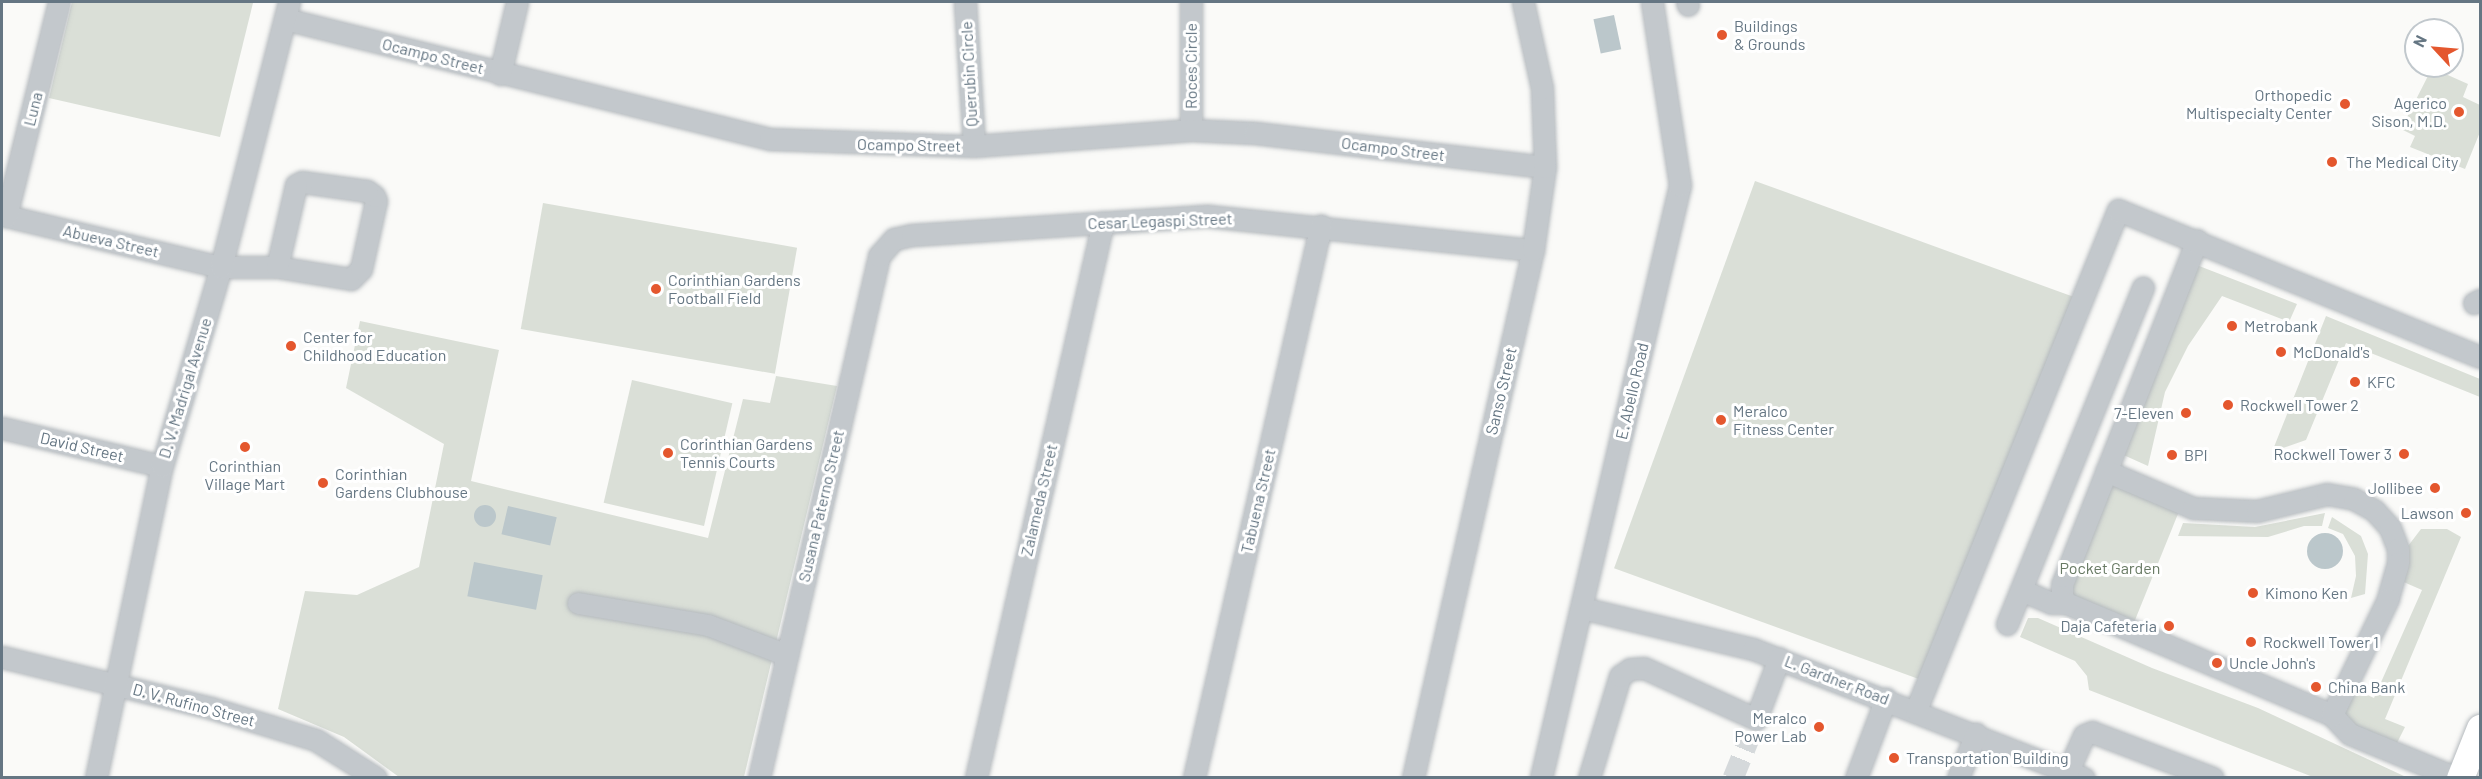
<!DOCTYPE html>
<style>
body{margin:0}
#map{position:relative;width:2482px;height:779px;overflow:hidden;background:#fafaf8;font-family:Barlow,sans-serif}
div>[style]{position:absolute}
.green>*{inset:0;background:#dadfd7;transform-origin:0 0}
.water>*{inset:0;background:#bbc7cb;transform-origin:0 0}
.round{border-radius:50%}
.minor-tunnel>*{height:21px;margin-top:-10.5px;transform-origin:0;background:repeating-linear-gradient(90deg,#d5d9db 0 21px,transparent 0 31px)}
.roads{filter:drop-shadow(0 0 2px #b5babe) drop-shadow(0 0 2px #b5babe)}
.minor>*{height:21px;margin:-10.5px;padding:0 10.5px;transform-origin:10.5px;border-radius:10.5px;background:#c3c8cc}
.major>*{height:27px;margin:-13.5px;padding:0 13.5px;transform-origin:13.5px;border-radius:13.5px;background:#fff}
.dots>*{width:16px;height:16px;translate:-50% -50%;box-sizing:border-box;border:3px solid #fff;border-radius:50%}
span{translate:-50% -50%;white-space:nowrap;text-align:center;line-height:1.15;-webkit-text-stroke:6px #fff;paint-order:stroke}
.poi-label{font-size:16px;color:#657683}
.left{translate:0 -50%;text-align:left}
.right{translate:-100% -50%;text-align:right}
.street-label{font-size:16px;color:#657683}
.park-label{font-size:16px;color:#687a64}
.frame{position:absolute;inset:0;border:3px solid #657683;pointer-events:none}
.north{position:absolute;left:2404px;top:18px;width:60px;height:60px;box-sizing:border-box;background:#fff;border:2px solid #c1c8cd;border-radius:50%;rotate:296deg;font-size:16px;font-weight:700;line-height:24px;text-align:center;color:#657683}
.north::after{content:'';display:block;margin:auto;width:21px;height:27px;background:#e4572e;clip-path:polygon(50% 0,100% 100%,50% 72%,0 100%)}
</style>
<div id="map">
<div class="green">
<div style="clip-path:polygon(72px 2px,253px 3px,220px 137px,49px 98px)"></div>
<div style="clip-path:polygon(2432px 68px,2468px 84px,2463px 97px,2480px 105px,2480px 132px,2465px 169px,2410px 147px,2415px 136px,2401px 129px)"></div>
<div style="left:1755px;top:181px;width:338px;height:412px;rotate:20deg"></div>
<div style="left:543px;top:203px;width:258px;height:128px;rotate:10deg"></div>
<div style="clip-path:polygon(2194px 264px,2297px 304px,2289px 322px,2222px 296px,2188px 346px,2165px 392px,2148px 466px,2119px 453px)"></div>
<div style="clip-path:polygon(2326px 316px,2480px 379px,2480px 397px,2346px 343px,2306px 440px,2272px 452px)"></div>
<div style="clip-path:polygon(360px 321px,499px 350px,471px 481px,708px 538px,743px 399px,770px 403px,776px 376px,837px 386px,744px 777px,399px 777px,344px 737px,278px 709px,305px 591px,357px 595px,419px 567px,444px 444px,346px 388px)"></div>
<div style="left:632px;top:380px;width:103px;height:126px;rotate:13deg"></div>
<div style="clip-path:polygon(2106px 471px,2182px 504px,2131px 630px,2066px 603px)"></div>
<div style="clip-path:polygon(2325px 513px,2322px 526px,2304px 526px,2268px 537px,2178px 536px,2183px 523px,2255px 527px)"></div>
<div style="clip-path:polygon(2332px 517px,2361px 536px,2368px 554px,2365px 594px,2351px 598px,2356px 576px,2355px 556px,2343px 534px,2328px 528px)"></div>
<div style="clip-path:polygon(2421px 529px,2447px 529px,2461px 537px,2385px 719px,2405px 727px,2396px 745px,2355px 728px,2339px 713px,2350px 687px,2374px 698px,2422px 590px,2399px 580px,2405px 550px)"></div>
<div style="clip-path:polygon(2028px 618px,2038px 618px,2152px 668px,2258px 708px,2406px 777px,2313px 777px,2089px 690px,2087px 676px,2075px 661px,2020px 637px)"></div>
</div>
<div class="water">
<div style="left:1614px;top:15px;width:35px;height:21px;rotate:78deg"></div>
<div class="round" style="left:474px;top:505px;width:22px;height:22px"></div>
<div style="left:508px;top:506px;width:50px;height:29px;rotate:13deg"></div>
<div class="round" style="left:2307px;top:533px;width:36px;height:36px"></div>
<div style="left:474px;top:562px;width:70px;height:35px;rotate:11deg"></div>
</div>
<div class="minor-tunnel">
<div style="left:1733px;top:778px;width:45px;rotate:-68deg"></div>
</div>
<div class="roads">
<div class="minor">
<div style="left:965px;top:2px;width:144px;rotate:86.4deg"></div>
<div style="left:1191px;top:2px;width:128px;rotate:90deg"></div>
<div style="left:1687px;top:2px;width:3px;rotate:72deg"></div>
<div style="left:285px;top:19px;width:500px;rotate:13.9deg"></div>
<div style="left:770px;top:139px;width:204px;rotate:2deg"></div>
<div style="left:974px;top:146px;width:218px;rotate:-4.2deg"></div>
<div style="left:1191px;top:130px;width:64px;rotate:2.7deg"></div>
<div style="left:1255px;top:133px;width:292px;rotate:6.7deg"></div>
<div style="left:500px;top:74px;width:74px;rotate:-76.7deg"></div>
<div style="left:2px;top:215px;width:225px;rotate:13.4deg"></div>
<div style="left:221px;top:267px;width:56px"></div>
<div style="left:277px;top:267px;width:75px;rotate:9.2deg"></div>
<div style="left:351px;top:279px;width:14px;rotate:-45deg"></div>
<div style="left:361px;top:269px;width:70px;rotate:-77.6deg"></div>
<div style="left:376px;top:201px;width:5px;rotate:-112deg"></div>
<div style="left:374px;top:196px;width:9px;rotate:-144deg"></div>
<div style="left:367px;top:191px;width:66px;rotate:-172.1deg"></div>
<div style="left:302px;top:182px;width:7px;rotate:153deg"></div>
<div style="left:296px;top:185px;width:84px;rotate:103deg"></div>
<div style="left:6px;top:216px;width:220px;rotate:-76.1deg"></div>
<div style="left:2197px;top:240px;width:370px;rotate:111.4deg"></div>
<div style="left:2062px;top:584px;width:12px;rotate:90deg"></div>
<div style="left:2062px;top:596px;width:8px;rotate:60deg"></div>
<div style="left:2066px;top:603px;width:289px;rotate:22.8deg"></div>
<div style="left:2332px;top:715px;width:26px;rotate:47deg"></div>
<div style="left:2350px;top:734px;width:116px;rotate:22.4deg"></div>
<div style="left:2474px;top:303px;width:7px;rotate:-27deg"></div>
<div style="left:2px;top:428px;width:164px;rotate:13.4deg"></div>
<div style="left:2106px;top:471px;width:95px;rotate:23deg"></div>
<div style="left:2193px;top:508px;width:64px;rotate:2.7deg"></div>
<div style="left:2257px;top:511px;width:72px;rotate:-13.7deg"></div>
<div style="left:2327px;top:494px;width:27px;rotate:10deg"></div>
<div style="left:2354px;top:499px;width:23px;rotate:29deg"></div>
<div style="left:2374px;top:510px;width:24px;rotate:48deg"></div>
<div style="left:2390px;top:528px;width:22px;rotate:69deg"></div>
<div style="left:2398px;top:549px;width:14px;rotate:90deg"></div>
<div style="left:2398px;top:563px;width:37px;rotate:106deg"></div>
<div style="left:2388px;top:599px;width:129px;rotate:115.8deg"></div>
<div style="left:2021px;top:590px;width:33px;rotate:23deg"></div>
<div style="left:2051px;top:603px;width:15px"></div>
<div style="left:578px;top:603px;width:132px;rotate:9.6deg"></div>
<div style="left:708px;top:625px;width:85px;rotate:20.8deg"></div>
<div style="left:1582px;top:608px;width:176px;rotate:13.5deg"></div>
<div style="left:1753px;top:649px;width:355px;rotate:21.3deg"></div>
<div style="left:2007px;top:624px;width:363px;rotate:-68deg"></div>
<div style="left:2px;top:657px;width:215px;rotate:13.7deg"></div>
<div style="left:211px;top:708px;width:110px;rotate:16.9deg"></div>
<div style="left:316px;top:740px;width:71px;rotate:32.3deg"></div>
<div style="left:1916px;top:710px;width:539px;rotate:-68deg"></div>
<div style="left:2118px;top:210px;width:391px;rotate:22.1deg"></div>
<div style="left:2068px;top:771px;width:39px;rotate:-66deg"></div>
<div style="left:2084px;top:735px;width:9px;rotate:-21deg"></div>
<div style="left:2092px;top:732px;width:129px;rotate:20.8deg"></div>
<div style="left:96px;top:778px;width:319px;rotate:-78.1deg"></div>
<div style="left:162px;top:466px;width:208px;rotate:-73.5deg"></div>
<div style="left:221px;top:267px;width:274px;rotate:-75.6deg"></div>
<div style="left:759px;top:778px;width:536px;rotate:-77.05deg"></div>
<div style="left:879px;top:256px;width:23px;rotate:-49deg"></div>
<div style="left:894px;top:239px;width:18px;rotate:-13deg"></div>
<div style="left:912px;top:235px;width:297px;rotate:-3.7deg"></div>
<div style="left:1208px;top:216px;width:327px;rotate:6deg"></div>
<div style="left:976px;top:778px;width:570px;rotate:-77.13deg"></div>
<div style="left:1194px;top:778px;width:567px;rotate:-77.07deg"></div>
<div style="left:1413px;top:778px;width:541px;rotate:-77.2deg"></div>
<div style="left:1533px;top:250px;width:84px;rotate:-81.8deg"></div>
<div style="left:1545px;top:167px;width:79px;rotate:-92.2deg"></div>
<div style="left:1542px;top:88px;width:88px;rotate:-102.5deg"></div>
<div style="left:1541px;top:778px;width:609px;rotate:-76.81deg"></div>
<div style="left:1680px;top:185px;width:185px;rotate:-98.7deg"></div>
<div style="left:1589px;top:778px;width:107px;rotate:-73.1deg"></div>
<div style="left:1620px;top:676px;width:12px;rotate:-35deg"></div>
<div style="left:1630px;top:669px;width:14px;rotate:-4deg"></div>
<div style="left:1644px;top:668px;width:123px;rotate:24.5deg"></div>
<div style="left:1756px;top:719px;width:65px;rotate:-69.3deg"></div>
<div style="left:1856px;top:778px;width:85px;rotate:-69.4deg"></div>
<div style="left:1958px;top:778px;width:48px;rotate:-67.8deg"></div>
</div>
<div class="major">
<div style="left:2460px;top:778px;width:54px;rotate:-68.2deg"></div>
</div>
</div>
<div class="dots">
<div style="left:1722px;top:35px;background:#e4572e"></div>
<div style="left:2345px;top:104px;background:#e4572e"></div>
<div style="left:2459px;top:112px;background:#e4572e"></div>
<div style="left:2332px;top:162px;background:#e4572e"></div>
<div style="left:656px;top:289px;background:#e4572e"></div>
<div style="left:2232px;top:326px;background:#e4572e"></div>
<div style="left:291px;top:346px;background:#e4572e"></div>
<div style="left:2281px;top:352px;background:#e4572e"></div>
<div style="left:2355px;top:382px;background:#e4572e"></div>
<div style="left:2228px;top:405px;background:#e4572e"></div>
<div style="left:2186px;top:413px;background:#e4572e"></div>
<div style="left:1721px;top:420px;background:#e4572e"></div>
<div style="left:245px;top:447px;background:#e4572e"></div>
<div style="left:668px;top:453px;background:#e4572e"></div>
<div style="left:2404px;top:454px;background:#e4572e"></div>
<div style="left:2172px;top:455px;background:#e4572e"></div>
<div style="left:323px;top:483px;background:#e4572e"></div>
<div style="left:2435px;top:488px;background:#e4572e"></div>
<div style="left:2466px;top:513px;background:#e4572e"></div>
<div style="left:2253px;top:593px;background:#e4572e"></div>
<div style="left:2169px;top:626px;background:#e4572e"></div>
<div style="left:2251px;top:642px;background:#e4572e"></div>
<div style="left:2217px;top:663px;background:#e4572e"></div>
<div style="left:2316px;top:687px;background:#e4572e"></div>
<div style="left:1819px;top:727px;background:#e4572e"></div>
<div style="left:1894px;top:758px;background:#e4572e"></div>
</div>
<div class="poi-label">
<span class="left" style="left:1734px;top:35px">Buildings<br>&amp; Grounds</span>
<span class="right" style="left:2332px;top:104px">Orthopedic<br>Multispecialty Center</span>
<span class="right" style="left:2447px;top:112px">Agerico<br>Sison, M.D.</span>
<span class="left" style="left:2346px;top:162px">The Medical City</span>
<span class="left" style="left:668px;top:289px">Corinthian Gardens<br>Football Field</span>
<span class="left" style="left:2244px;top:326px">Metrobank</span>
<span class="left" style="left:303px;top:346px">Center for<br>Childhood Education</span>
<span class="left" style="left:2293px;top:352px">McDonald's</span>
<span class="left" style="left:2367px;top:382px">KFC</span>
<span class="left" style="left:2240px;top:405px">Rockwell Tower 2</span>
<span class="left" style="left:1733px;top:420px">Meralco<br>Fitness Center</span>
<span class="right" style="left:2174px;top:413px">7-Eleven</span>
<span class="left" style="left:680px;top:453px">Corinthian Gardens<br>Tennis Courts</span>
<span class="right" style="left:2392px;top:454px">Rockwell Tower 3</span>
<span class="left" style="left:2184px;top:455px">BPI</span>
<span style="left:245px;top:475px">Corinthian<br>Village Mart</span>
<span class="left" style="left:335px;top:483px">Corinthian<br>Gardens Clubhouse</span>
<span class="right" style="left:2423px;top:488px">Jollibee</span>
<span class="right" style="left:2454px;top:513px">Lawson</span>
<span class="left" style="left:2265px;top:593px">Kimono Ken</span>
<span class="right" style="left:2157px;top:626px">Daja Cafeteria</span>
<span class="left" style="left:2263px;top:642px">Rockwell Tower 1</span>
<span class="left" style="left:2229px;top:663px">Uncle John's</span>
<span class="left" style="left:2328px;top:687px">China Bank</span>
<span class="right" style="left:1807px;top:727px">Meralco<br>Power Lab</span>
<span class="left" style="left:1906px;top:758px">Transportation Building</span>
</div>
<div class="street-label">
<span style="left:433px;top:56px;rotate:14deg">Ocampo Street</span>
<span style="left:1191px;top:66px;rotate:-90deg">Roces Circle</span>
<span style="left:969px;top:74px;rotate:-93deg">Querubin Circle</span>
<span style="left:33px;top:109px;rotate:-76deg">Luna</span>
<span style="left:909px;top:145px;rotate:1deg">Ocampo Street</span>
<span style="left:1393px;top:149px;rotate:7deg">Ocampo Street</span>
<span style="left:1160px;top:221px;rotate:-2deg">Cesar Legaspi Street</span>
<span style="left:111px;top:241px;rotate:13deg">Abueva Street</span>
<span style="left:185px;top:388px;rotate:-73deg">D. V. Madrigal Avenue</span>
<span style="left:1501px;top:391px;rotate:-77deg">Sanso Street</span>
<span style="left:1632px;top:391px;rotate:-77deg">E. Abello Road</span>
<span style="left:82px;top:447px;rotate:13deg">David Street</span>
<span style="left:1039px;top:500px;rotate:-77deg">Zalameda Street</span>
<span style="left:1258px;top:501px;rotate:-77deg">Tabuena Street</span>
<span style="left:821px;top:506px;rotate:-77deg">Susana Paterno Street</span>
<span style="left:1837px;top:680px;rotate:21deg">L. Gardner Road</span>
<span style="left:194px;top:705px;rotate:15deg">D. V. Rufino Street</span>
</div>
<div class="park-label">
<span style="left:2110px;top:568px">Pocket Garden</span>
</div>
<div class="frame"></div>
<div class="north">N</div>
</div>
